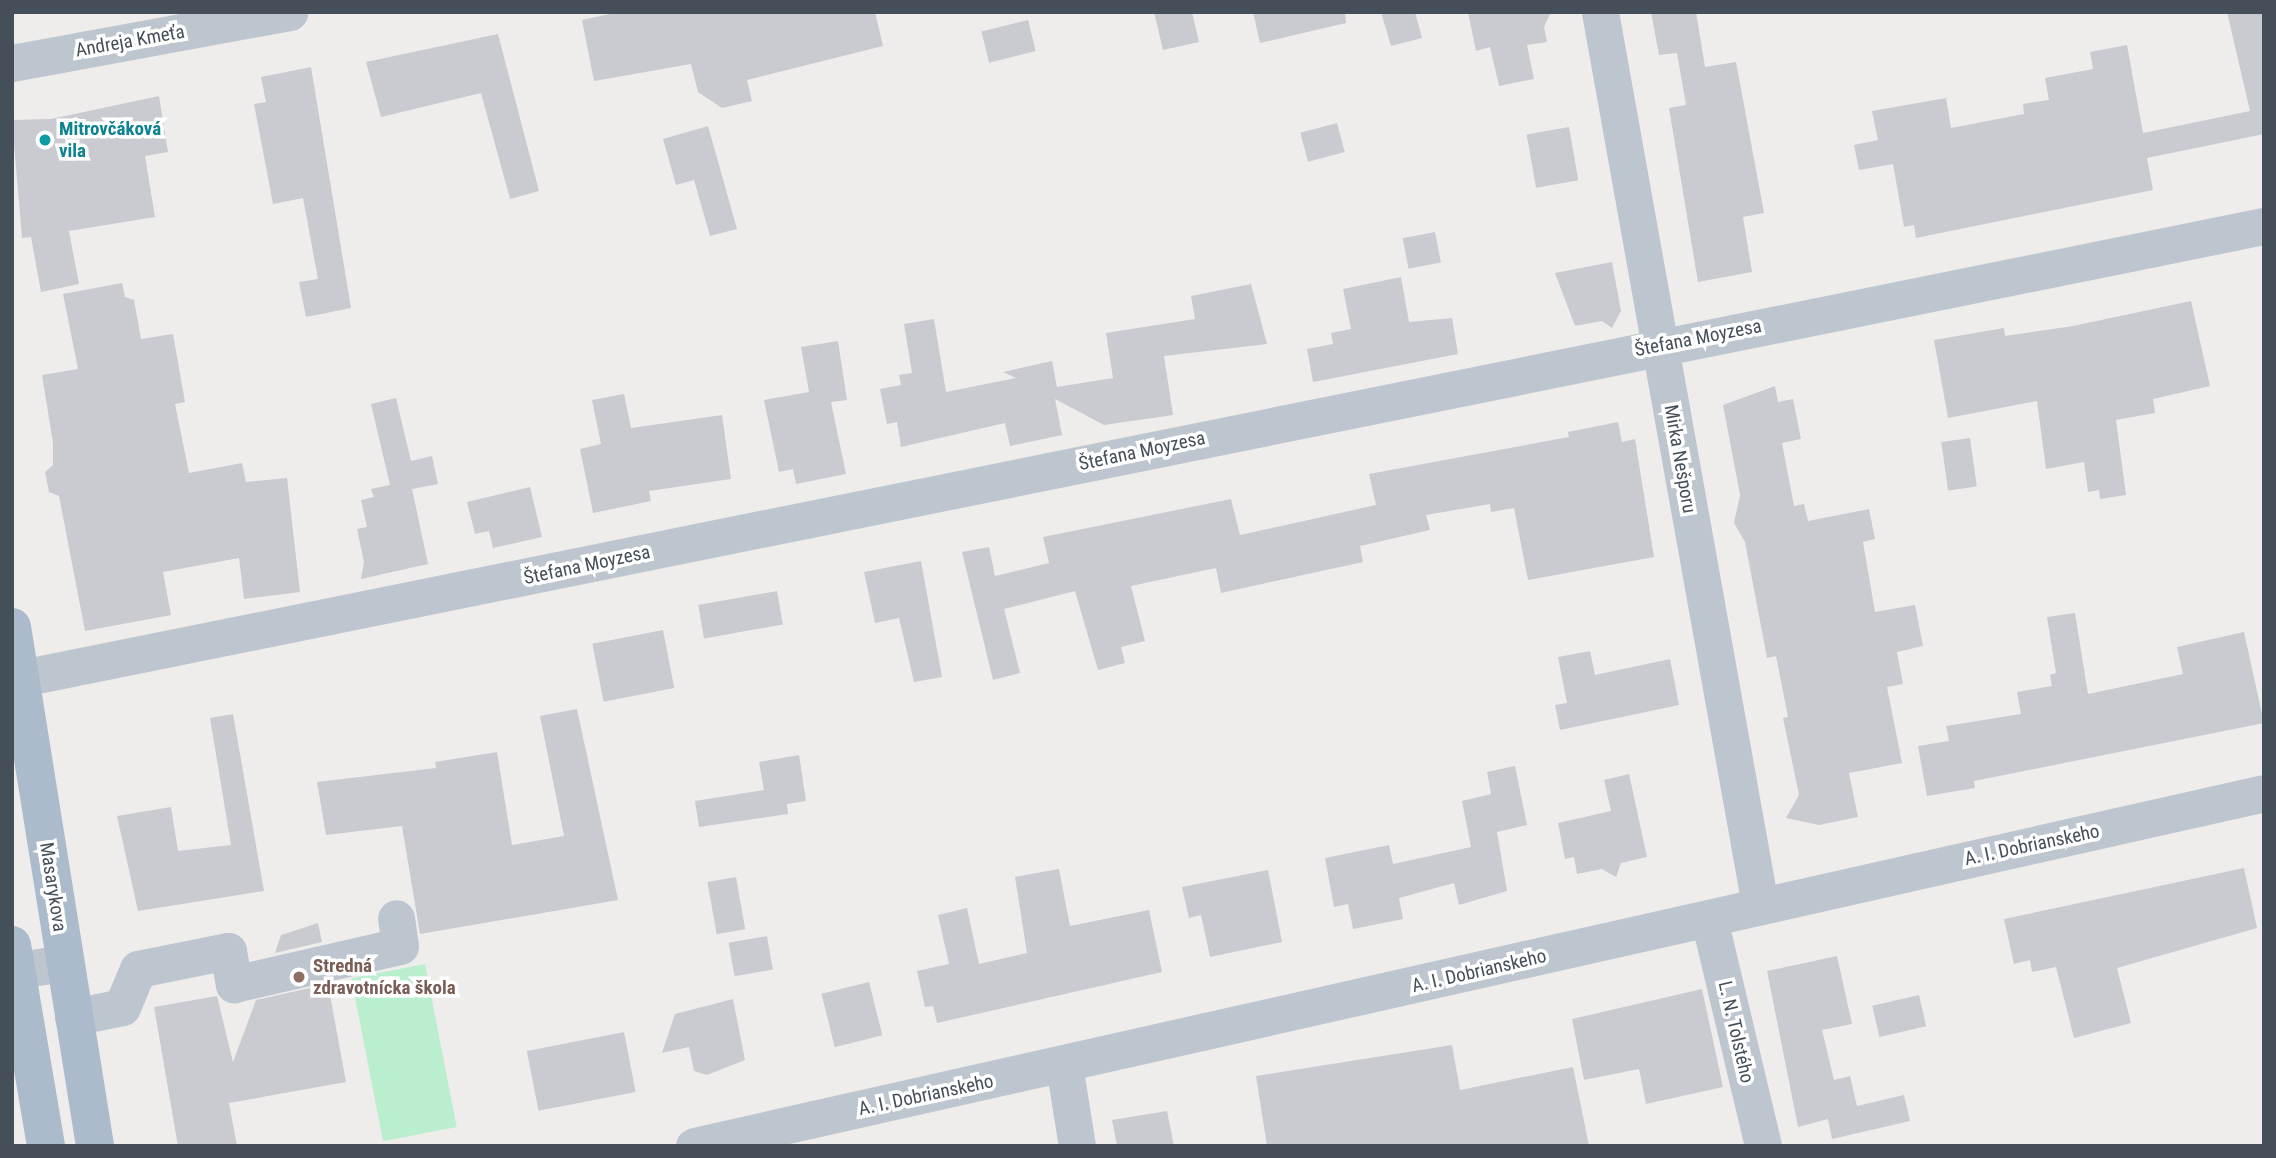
<!DOCTYPE html>
<meta charset="utf-8">
<style>
body{margin:0}
#map{position:relative;width:2276px;height:1158px;overflow:hidden;background:#efecec;font-family:"Roboto Condensed",sans-serif}
div>[style]{position:absolute}
.green>*{inset:0;background:#b9eece;transform-origin:0 0}
.building>*{inset:0;background:#c9cbd1;transform-origin:0 0}
.minor>*{height:37px;margin:-18.5px;padding:0 18.5px;transform-origin:18.5px;border-radius:18.5px;background:#bdc6cf}
.major>*{height:38px;margin:-19px;padding:0 19px;transform-origin:19px;border-radius:19px;background:#abbbcb}
.dots>*{width:19px;height:19px;translate:-50% -50%;box-sizing:border-box;border:4px solid #fff;border-radius:50%}
span{translate:-50% -50%;white-space:nowrap;text-align:center;line-height:1.15;-webkit-text-stroke:7px #fff;paint-order:stroke}
.street-label{font-size:19px;color:#454f59}
.culture-label{font-size:19px;color:#0d838f;font-weight:700}
.left{translate:0 -50%;text-align:left}
.education-label{font-size:19px;color:#785e54;font-weight:700}
.frame{position:absolute;inset:0;border:14px solid #454f59;pointer-events:none}
</style>
<div id="map">
<div class="green">
<div style="left:425px;top:964px;width:166px;height:75px;rotate:79deg"></div>
</div>
<div class="building">
<div style="clip-path:polygon(619px 12px,875px 12px,883px 46px,747px 80px,752px 101px,722px 108px,698px 92px,691px 64px,594px 81px,582px 20px)"></div>
<div style="clip-path:polygon(1154px 12px,1192px 12px,1199px 42px,1163px 50px)"></div>
<div style="clip-path:polygon(1253px 12px,1345px 12px,1346px 23px,1260px 43px)"></div>
<div style="clip-path:polygon(1381px 12px,1415px 12px,1422px 38px,1391px 46px)"></div>
<div style="clip-path:polygon(1468px 12px,1551px 12px,1544px 27px,1547px 42px,1527px 45px,1534px 79px,1499px 86px,1490px 47px,1476px 51px)"></div>
<div style="clip-path:polygon(1651px 12px,1696px 12px,1705px 67px,1736px 62px,1764px 213px,1743px 217px,1752px 272px,1698px 282px,1669px 108px,1686px 105px,1677px 53px,1659px 55px)"></div>
<div style="clip-path:polygon(2227px 12px,2264px 12px,2264px 134px,2147px 158px,2153px 190px,1916px 238px,1914px 225px,1904px 227px,1893px 164px,1859px 170px,1854px 145px,1878px 140px,1872px 111px,1946px 98px,1951px 128px,2024px 114px,2023px 104px,2049px 100px,2045px 78px,2093px 69px,2090px 52px,2127px 45px,2143px 133px,2250px 111px)"></div>
<div style="left:1028px;top:20px;width:32px;height:48px;rotate:76deg"></div>
<div style="clip-path:polygon(498px 34px,539px 191px,510px 199px,481px 93px,381px 117px,366px 62px)"></div>
<div style="clip-path:polygon(311px 67px,351px 308px,306px 317px,299px 282px,318px 279px,303px 198px,273px 204px,254px 104px,266px 102px,261px 77px)"></div>
<div style="clip-path:polygon(159px 96px,168px 152px,145px 156px,155px 217px,69px 231px,79px 284px,41px 292px,31px 237px,22px 238px,12px 120px,51px 119px)"></div>
<div style="left:1337px;top:123px;width:30px;height:38px;rotate:75deg"></div>
<div style="clip-path:polygon(708px 126px,737px 229px,710px 236px,694px 180px,676px 185px,663px 139px)"></div>
<div style="left:1569px;top:127px;width:54px;height:43px;rotate:80deg"></div>
<div style="left:1435px;top:232px;width:31px;height:33px;rotate:79deg"></div>
<div style="clip-path:polygon(1612px 262px,1621px 311px,1612px 328px,1602px 321px,1575px 326px,1555px 273px)"></div>
<div style="clip-path:polygon(1401px 277px,1409px 322px,1452px 318px,1458px 354px,1313px 382px,1307px 349px,1333px 344px,1331px 333px,1351px 329px,1343px 289px)"></div>
<div style="clip-path:polygon(122px 283px,125px 297px,134px 300px,141px 339px,173px 334px,185px 402px,175px 404px,189px 473px,242px 463px,246px 482px,287px 478px,300px 592px,244px 599px,239px 558px,163px 572px,171px 615px,85px 631px,59px 496px,49px 492px,45px 472px,53px 465px,53px 443px,42px 375px,78px 369px,63px 294px)"></div>
<div style="clip-path:polygon(1251px 284px,1267px 344px,1164px 356px,1173px 415px,1104px 425px,1055px 399px,1062px 435px,1010px 446px,1005px 423px,901px 447px,897px 422px,887px 424px,880px 389px,901px 385px,899px 375px,912px 373px,904px 324px,934px 319px,946px 392px,1016px 378px,1003px 372px,1052px 361px,1057px 387px,1113px 378px,1106px 333px,1195px 319px,1191px 296px)"></div>
<div style="clip-path:polygon(2191px 301px,2210px 386px,2153px 399px,2155px 413px,2116px 420px,2126px 495px,2100px 499px,2099px 490px,2088px 492px,2084px 462px,2046px 469px,2037px 401px,1948px 418px,1934px 340px,2004px 328px,2005px 336px,2073px 326px)"></div>
<div style="clip-path:polygon(838px 341px,847px 400px,831px 402px,846px 474px,796px 484px,793px 469px,779px 472px,764px 400px,809px 392px,801px 347px)"></div>
<div style="clip-path:polygon(1775px 386px,1778px 402px,1793px 399px,1801px 439px,1782px 443px,1794px 506px,1804px 504px,1808px 521px,1869px 509px,1875px 539px,1863px 542px,1875px 612px,1915px 605px,1923px 646px,1897px 652px,1903px 684px,1887px 687px,1902px 763px,1849px 773px,1858px 817px,1819px 825px,1786px 818px,1799px 795px,1783px 718px,1788px 717px,1776px 656px,1767px 658px,1745px 542px,1734px 523px,1740px 495px,1723px 405px)"></div>
<div style="clip-path:polygon(624px 394px,631px 428px,722px 415px,731px 479px,649px 491px,651px 501px,593px 513px,580px 449px,601px 444px,592px 400px)"></div>
<div style="clip-path:polygon(396px 398px,411px 461px,432px 456px,438px 484px,412px 489px,428px 564px,361px 579px,364px 562px,357px 529px,367px 527px,361px 500px,374px 497px,371px 489px,390px 485px,371px 404px)"></div>
<div style="clip-path:polygon(1618px 422px,1622px 442px,1635px 439px,1654px 557px,1528px 580px,1514px 508px,1491px 512px,1490px 504px,1426px 515px,1430px 530px,1360px 546px,1363px 562px,1221px 593px,1216px 568px,1131px 586px,1145px 641px,1121px 647px,1125px 663px,1098px 670px,1075px 591px,1004px 609px,1020px 673px,993px 680px,962px 552px,989px 547px,995px 576px,1049px 563px,1043px 537px,1231px 499px,1240px 535px,1376px 505px,1369px 474px,1569px 437px,1568px 432px)"></div>
<div style="left:1970px;top:438px;width:49px;height:29px;rotate:82deg"></div>
<div style="clip-path:polygon(530px 487px,542px 537px,493px 548px,489px 531px,475px 534px,467px 502px)"></div>
<div style="clip-path:polygon(921px 561px,942px 677px,914px 682px,899px 618px,875px 623px,864px 572px)"></div>
<div style="left:777px;top:591px;width:34px;height:80px;rotate:80deg"></div>
<div style="clip-path:polygon(2075px 613px,2088px 694px,2183px 674px,2177px 647px,2244px 632px,2264px 723px,1974px 781px,1975px 788px,1927px 796px,1918px 746px,1949px 741px,1946px 726px,2021px 714px,2017px 692px,2052px 686px,2050px 675px,2056px 673px,2047px 617px)"></div>
<div style="left:663px;top:630px;width:59px;height:72px;rotate:79deg"></div>
<div style="clip-path:polygon(1590px 651px,1595px 675px,1670px 659px,1679px 705px,1560px 730px,1555px 705px,1567px 703px,1558px 657px)"></div>
<div style="clip-path:polygon(577px 709px,618px 900px,420px 934px,402px 826px,326px 835px,317px 782px,436px 768px,435px 762px,497px 752px,512px 845px,564px 836px,540px 716px)"></div>
<div style="clip-path:polygon(233px 714px,264px 891px,138px 911px,117px 816px,171px 807px,178px 851px,231px 845px,210px 718px)"></div>
<div style="clip-path:polygon(799px 755px,806px 801px,787px 804px,788px 814px,699px 827px,695px 801px,764px 790px,759px 762px)"></div>
<div style="clip-path:polygon(1515px 766px,1527px 825px,1497px 832px,1507px 891px,1459px 905px,1454px 883px,1399px 898px,1403px 919px,1353px 929px,1348px 904px,1334px 907px,1325px 858px,1389px 845px,1393px 864px,1471px 847px,1462px 801px,1491px 794px,1487px 772px)"></div>
<div style="clip-path:polygon(1629px 774px,1647px 857px,1621px 863px,1616px 877px,1602px 869px,1577px 874px,1574px 857px,1565px 859px,1558px 823px,1611px 811px,1604px 780px)"></div>
<div style="clip-path:polygon(2244px 868px,2257px 928px,2117px 968px,2131px 1023px,2074px 1038px,2056px 967px,2032px 972px,2030px 960px,2014px 964px,2004px 919px)"></div>
<div style="clip-path:polygon(1059px 869px,1070px 926px,1149px 910px,1162px 972px,937px 1023px,933px 1006px,925px 1007px,917px 971px,949px 964px,938px 915px,967px 908px,979px 964px,1027px 953px,1015px 877px)"></div>
<div style="clip-path:polygon(1268px 870px,1282px 942px,1210px 957px,1201px 915px,1189px 918px,1182px 887px)"></div>
<div style="left:736px;top:877px;width:53px;height:29px;rotate:80deg"></div>
<div style="clip-path:polygon(318px 923px,322px 942px,275px 953px,281px 935px)"></div>
<div style="left:767px;top:936px;width:34px;height:39px;rotate:80deg"></div>
<div style="clip-path:polygon(1837px 956px,1852px 1024px,1822px 1030px,1834px 1080px,1850px 1076px,1857px 1106px,1904px 1095px,1910px 1121px,1832px 1139px,1828px 1119px,1798px 1127px,1767px 971px)"></div>
<div style="left:869px;top:982px;width:55px;height:49px;rotate:76deg"></div>
<div style="clip-path:polygon(328px 984px,346px 1082px,229px 1103px,237px 1146px,178px 1146px,154px 1007px,217px 996px,233px 1062px,256px 1000px)"></div>
<div style="clip-path:polygon(1702px 989px,1723px 1087px,1646px 1104px,1639px 1069px,1584px 1080px,1572px 1019px)"></div>
<div style="left:1919px;top:995px;width:32px;height:48px;rotate:77deg"></div>
<div style="clip-path:polygon(733px 999px,745px 1060px,707px 1075px,694px 1071px,689px 1047px,662px 1053px,675px 1014px)"></div>
<div style="left:624px;top:1032px;width:61px;height:99px;rotate:79deg"></div>
<div style="clip-path:polygon(1452px 1045px,1460px 1090px,1573px 1067px,1589px 1146px,1267px 1146px,1256px 1076px)"></div>
<div style="clip-path:polygon(1167px 1111px,1174px 1146px,1117px 1146px,1112px 1120px)"></div>
</div>
<div class="minor">
<div style="left:1600px;top:12px;width:907px;rotate:79.84deg"></div>
<div style="left:12px;top:63px;width:282px;rotate:-10.4deg"></div>
<div style="left:12px;top:680px;width:2297px;rotate:-11.4deg"></div>
<div style="left:1709px;top:919px;width:233px;rotate:76.6deg"></div>
<div style="left:12px;top:971px;width:53px;rotate:-8.7deg"></div>
<div style="left:73px;top:1017px;width:50px;rotate:-11.5deg"></div>
<div style="left:122px;top:1007px;width:41px;rotate:-67.2deg"></div>
<div style="left:138px;top:969px;width:92px;rotate:-11.3deg"></div>
<div style="left:228px;top:951px;width:34px;rotate:80deg"></div>
<div style="left:234px;top:984px;width:170px;rotate:-12.9deg"></div>
<div style="left:400px;top:946px;width:28px;rotate:-98deg"></div>
<div style="left:1064px;top:1065px;width:82px;rotate:80.9deg"></div>
<div style="left:694px;top:1146px;width:1609px;rotate:-12.67deg"></div>
</div>
<div class="major">
<div style="left:12px;top:627px;width:526px;rotate:80.91deg"></div>
<div style="left:12px;top:945px;width:204px;rotate:80.4deg"></div>
</div>
<div class="dots">
<div style="left:45px;top:140px;background:#0f9aa8"></div>
<div style="left:299px;top:977px;background:#8d6e63"></div>
</div>
<div class="street-label">
<span style="left:130px;top:41px;rotate:-10deg">Andreja Kmeťa</span>
<span style="left:1698px;top:338px;rotate:-11deg">Štefana Moyzesa</span>
<span style="left:1142px;top:451px;rotate:-12deg">Štefana Moyzesa</span>
<span style="left:1680px;top:459px;rotate:80deg">Mirka Nešporu</span>
<span style="left:587px;top:565px;rotate:-12deg">Štefana Moyzesa</span>
<span style="left:2032px;top:845px;rotate:-12deg">A. I. Dobrianskeho</span>
<span style="left:53px;top:887px;rotate:81deg">Masarykova</span>
<span style="left:1479px;top:971px;rotate:-13deg">A. I. Dobrianskeho</span>
<span style="left:1736px;top:1032px;rotate:77deg">L. N. Tolstého</span>
<span style="left:926px;top:1095px;rotate:-12deg">A. I. Dobrianskeho</span>
</div>
<div class="culture-label">
<span class="left" style="left:59px;top:140px">Mitrovčáková<br>vila</span>
</div>
<div class="education-label">
<span class="left" style="left:313px;top:977px">Stredná<br>zdravotnícka škola</span>
</div>
<div class="frame"></div>
</div>
